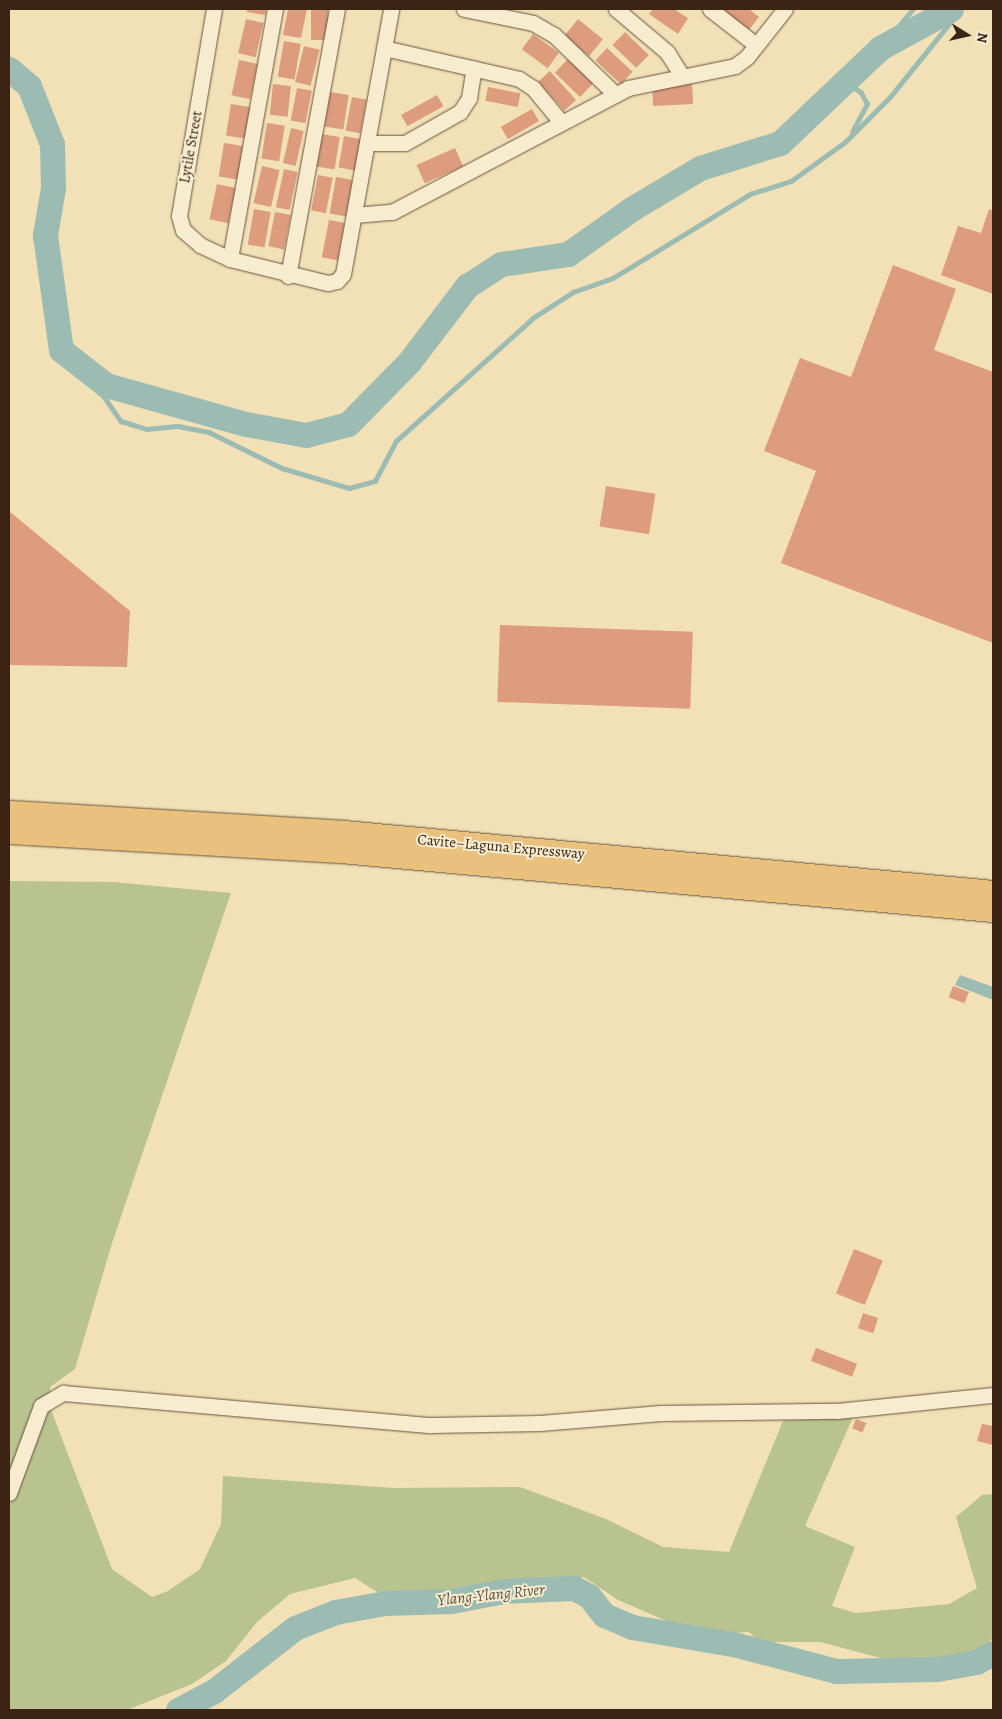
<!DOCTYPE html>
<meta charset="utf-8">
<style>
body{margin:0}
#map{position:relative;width:1002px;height:1719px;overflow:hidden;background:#f2e1b7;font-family:Alegreya,serif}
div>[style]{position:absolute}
.green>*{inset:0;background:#b9c38f}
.water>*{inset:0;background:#9cbcb3}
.stream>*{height:4.5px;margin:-2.25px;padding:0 2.25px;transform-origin:2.25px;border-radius:2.25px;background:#9cbcb3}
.river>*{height:25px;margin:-12.5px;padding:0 12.5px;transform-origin:12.5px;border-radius:12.5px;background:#9cbcb3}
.building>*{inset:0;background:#dc9c7d;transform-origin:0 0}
.roads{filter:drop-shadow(0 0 1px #69533c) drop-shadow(0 0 1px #69533c)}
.minor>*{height:15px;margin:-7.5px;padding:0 7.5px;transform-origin:7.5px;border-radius:7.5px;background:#f7ecd0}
.highway>*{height:22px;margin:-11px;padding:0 11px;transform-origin:11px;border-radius:11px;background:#e9c07c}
span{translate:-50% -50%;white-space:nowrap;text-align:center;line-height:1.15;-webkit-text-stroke:4px #f7ecd0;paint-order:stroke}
.street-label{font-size:15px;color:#3b2413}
.water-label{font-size:16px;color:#585243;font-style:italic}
.frame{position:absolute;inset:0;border:10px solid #3b2413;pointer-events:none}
.north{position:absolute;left:942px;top:10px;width:50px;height:50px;-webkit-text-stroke:4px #f7ecd0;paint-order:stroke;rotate:100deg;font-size:14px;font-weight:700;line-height:20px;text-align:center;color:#3b2413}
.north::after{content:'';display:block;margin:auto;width:18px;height:22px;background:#3b2413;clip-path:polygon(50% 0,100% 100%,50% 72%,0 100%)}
</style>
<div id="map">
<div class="green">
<div style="clip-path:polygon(9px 881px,113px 882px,231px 893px,112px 1243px,75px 1369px,50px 1387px,51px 1410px,112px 1569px,152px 1597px,168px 1591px,200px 1569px,221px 1524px,223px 1476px,394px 1488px,520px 1487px,606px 1519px,663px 1547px,729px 1552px,783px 1421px,853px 1417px,805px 1526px,855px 1547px,832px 1606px,856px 1613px,949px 1604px,977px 1588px,956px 1517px,982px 1495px,993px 1494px,993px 1638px,985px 1646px,935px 1666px,915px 1667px,820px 1642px,760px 1642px,749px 1632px,699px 1635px,618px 1600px,584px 1577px,403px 1595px,377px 1592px,355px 1578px,290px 1594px,257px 1622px,226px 1661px,192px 1684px,127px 1710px,9px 1710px)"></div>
</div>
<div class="water">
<div style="clip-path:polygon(960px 975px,993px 987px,993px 1000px,955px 985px)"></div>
</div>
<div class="stream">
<div style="left:880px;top:48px;width:51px;rotate:-49.8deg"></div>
<div style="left:852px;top:132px;width:32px;rotate:-62deg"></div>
<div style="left:867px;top:104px;width:13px;rotate:-119deg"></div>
<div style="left:861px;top:93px;width:14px;rotate:-146deg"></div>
<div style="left:849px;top:85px;width:24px;rotate:-57deg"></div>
<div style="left:84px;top:368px;width:65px;rotate:55.1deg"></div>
<div style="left:121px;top:421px;width:27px;rotate:17deg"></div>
<div style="left:147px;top:429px;width:31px;rotate:-6deg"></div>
<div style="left:178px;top:426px;width:32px;rotate:11deg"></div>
<div style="left:209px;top:432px;width:81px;rotate:26.3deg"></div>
<div style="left:282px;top:468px;width:70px;rotate:16.6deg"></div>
<div style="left:349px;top:488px;width:27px;rotate:-15deg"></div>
<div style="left:375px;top:481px;width:45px;rotate:-62.3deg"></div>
<div style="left:396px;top:441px;width:184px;rotate:-41.9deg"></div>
<div style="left:533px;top:318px;width:48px;rotate:-33deg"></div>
<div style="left:573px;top:292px;width:42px;rotate:-19.3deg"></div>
<div style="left:613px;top:278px;width:161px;rotate:-31.5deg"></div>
<div style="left:750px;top:194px;width:43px;rotate:-17.6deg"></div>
<div style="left:791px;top:181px;width:67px;rotate:-35.8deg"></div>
<div style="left:845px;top:142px;width:64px;rotate:-45deg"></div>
<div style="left:890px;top:97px;width:113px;rotate:-51.1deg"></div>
</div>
<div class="river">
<div style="left:9px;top:69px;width:26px;rotate:40deg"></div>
<div style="left:29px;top:86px;width:62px;rotate:68.4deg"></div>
<div style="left:52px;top:144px;width:44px;rotate:88.7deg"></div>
<div style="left:53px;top:188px;width:48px;rotate:99.7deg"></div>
<div style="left:45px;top:235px;width:116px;rotate:82.1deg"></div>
<div style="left:61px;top:350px;width:57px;rotate:37.9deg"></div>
<div style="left:106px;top:385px;width:145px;rotate:15.6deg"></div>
<div style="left:246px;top:424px;width:61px;rotate:10.4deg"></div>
<div style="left:306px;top:435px;width:43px;rotate:-14.7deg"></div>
<div style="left:348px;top:424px;width:87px;rotate:-45.5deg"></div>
<div style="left:409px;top:362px;width:96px;rotate:-52.7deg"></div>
<div style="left:467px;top:286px;width:40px;rotate:-32.9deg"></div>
<div style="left:501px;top:264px;width:68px;rotate:-8.5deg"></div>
<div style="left:568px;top:254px;width:80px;rotate:-35.3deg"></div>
<div style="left:633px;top:208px;width:78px;rotate:-30.8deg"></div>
<div style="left:700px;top:168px;width:84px;rotate:-17.4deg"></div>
<div style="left:780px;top:143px;width:138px;rotate:-43.5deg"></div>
<div style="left:880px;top:48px;width:81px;rotate:-28.8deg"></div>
<div style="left:178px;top:1710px;width:41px;rotate:-27.8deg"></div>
<div style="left:214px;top:1691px;width:103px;rotate:-37.9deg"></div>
<div style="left:295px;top:1628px;width:43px;rotate:-21.8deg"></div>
<div style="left:335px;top:1612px;width:51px;rotate:-10.2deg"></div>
<div style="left:385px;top:1603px;width:66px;rotate:-1.7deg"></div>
<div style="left:451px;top:1601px;width:54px;rotate:-10.7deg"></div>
<div style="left:504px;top:1591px;width:70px;rotate:-2.5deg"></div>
<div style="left:574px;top:1588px;width:17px;rotate:28deg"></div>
<div style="left:589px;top:1596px;width:24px;rotate:52deg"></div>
<div style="left:604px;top:1615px;width:30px;rotate:23deg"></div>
<div style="left:632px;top:1627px;width:107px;rotate:9.7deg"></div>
<div style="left:737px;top:1645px;width:102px;rotate:14.7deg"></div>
<div style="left:836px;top:1671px;width:101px;rotate:-1.1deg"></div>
<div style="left:937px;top:1669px;width:40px;rotate:-10deg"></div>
<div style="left:976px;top:1662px;width:19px;rotate:-28deg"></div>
</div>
<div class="building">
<div style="clip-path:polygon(247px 9px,266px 9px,265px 15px,247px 12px)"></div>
<div style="clip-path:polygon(288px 9px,307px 9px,301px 38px,283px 35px)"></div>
<div style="left:311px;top:9px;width:17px;height:31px"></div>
<div style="clip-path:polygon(653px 9px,674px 9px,688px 18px,678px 34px,649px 14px)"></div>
<div style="clip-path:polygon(719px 9px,749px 9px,759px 17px,748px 31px)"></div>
<div style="left:246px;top:19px;width:18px;height:35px;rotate:13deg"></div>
<div style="left:578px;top:19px;width:32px;height:22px;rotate:39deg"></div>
<div style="left:625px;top:32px;width:33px;height:18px;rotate:44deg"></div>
<div style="left:533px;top:34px;width:32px;height:19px;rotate:36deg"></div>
<div style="left:284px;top:41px;width:17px;height:36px;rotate:10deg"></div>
<div style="left:304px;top:46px;width:16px;height:37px;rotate:14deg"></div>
<div style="left:607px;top:48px;width:35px;height:17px;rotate:43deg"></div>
<div style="left:568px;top:59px;width:35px;height:19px;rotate:44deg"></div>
<div style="left:239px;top:60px;width:19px;height:36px;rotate:12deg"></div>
<div style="left:550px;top:71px;width:39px;height:16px;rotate:48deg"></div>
<div style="left:692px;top:83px;width:21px;height:40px;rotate:87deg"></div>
<div style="left:273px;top:84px;width:18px;height:31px;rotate:6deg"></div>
<div style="left:488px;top:87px;width:33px;height:14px;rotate:11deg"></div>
<div style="left:297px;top:88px;width:15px;height:33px;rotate:11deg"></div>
<div style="left:330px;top:92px;width:19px;height:35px;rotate:9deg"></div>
<div style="left:437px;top:95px;width:13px;height:41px;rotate:61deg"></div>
<div style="left:352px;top:97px;width:15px;height:34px;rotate:11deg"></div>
<div style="left:231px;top:104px;width:20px;height:32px;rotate:9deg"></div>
<div style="left:532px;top:109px;width:14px;height:36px;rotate:60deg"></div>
<div style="left:267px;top:123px;width:18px;height:36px;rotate:9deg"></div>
<div style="left:291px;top:128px;width:13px;height:36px;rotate:13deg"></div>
<div style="left:321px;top:134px;width:19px;height:33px;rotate:9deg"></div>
<div style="left:344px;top:136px;width:17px;height:32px;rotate:10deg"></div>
<div style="left:224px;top:143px;width:19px;height:34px;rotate:9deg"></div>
<div style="left:455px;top:148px;width:20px;height:42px;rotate:66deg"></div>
<div style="left:262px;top:166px;width:18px;height:38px;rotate:13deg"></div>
<div style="left:284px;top:169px;width:14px;height:39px;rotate:12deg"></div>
<div style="left:318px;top:175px;width:15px;height:36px;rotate:11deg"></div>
<div style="left:336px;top:177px;width:17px;height:37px;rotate:10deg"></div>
<div style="left:217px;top:184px;width:19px;height:36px;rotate:12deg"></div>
<div style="left:254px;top:209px;width:17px;height:36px;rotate:10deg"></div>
<div style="clip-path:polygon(989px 209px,993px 211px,993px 294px,941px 275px,958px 226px,981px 233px)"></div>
<div style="left:275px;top:212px;width:16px;height:35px;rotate:11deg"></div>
<div style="left:329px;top:220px;width:16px;height:38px;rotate:11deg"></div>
<div style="clip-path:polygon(893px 265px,956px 289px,934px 350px,993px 372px,993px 643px,781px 563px,816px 471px,764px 451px,800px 358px,851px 377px)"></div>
<div style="left:606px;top:486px;width:50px;height:41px;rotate:9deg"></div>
<div style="clip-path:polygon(9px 511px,130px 611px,127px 667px,9px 665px)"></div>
<div style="left:500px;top:625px;width:193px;height:77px;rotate:2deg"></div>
<div style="left:953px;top:986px;width:17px;height:12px;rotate:21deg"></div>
<div style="left:854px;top:1249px;width:31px;height:48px;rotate:22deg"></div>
<div style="left:863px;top:1313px;width:16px;height:16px;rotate:18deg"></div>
<div style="left:816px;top:1348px;width:44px;height:14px;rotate:21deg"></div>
<div style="left:856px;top:1419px;width:11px;height:10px;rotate:22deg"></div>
<div style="clip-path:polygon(982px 1424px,993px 1426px,993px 1445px,977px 1441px)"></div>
</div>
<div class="roads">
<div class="minor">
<div style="left:214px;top:9px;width:210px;rotate:99.6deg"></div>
<div style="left:179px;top:216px;width:15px;rotate:74deg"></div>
<div style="left:183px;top:230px;width:23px;rotate:41deg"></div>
<div style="left:200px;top:245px;width:33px;rotate:25deg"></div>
<div style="left:230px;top:259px;width:101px;rotate:13.8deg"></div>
<div style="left:328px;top:283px;width:9px;rotate:-13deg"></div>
<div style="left:337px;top:281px;width:9px;rotate:-49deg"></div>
<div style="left:343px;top:274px;width:269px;rotate:-79.7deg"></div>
<div style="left:464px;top:9px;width:70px;rotate:11.5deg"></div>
<div style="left:533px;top:23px;width:24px;rotate:30deg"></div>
<div style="left:554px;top:35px;width:85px;rotate:44deg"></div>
<div style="left:616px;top:9px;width:67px;rotate:40.1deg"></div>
<div style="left:667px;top:52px;width:28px;rotate:58deg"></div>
<div style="left:710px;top:9px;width:58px;rotate:38deg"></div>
<div style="left:384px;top:48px;width:139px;rotate:12.9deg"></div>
<div style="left:519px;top:79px;width:17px;rotate:33deg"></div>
<div style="left:533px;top:88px;width:44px;rotate:50.5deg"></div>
<div style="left:367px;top:143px;width:38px"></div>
<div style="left:405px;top:143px;width:63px;rotate:-29.4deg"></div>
<div style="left:460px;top:112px;width:17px;rotate:-57deg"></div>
<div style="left:469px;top:98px;width:30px;rotate:-81deg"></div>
<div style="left:354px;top:215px;width:38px;rotate:-5deg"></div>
<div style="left:392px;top:212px;width:267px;rotate:-27.7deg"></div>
<div style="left:628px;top:88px;width:109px;rotate:-11.6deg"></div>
<div style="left:735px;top:66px;width:15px;rotate:-37deg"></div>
<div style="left:747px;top:57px;width:61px;rotate:-51.6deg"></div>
<div style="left:230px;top:259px;width:254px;rotate:-79.8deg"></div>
<div style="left:288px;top:276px;width:271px;rotate:-79.6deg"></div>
<div style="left:9px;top:1493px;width:93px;rotate:-69.8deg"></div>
<div style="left:41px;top:1406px;width:26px;rotate:-31deg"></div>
<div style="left:63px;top:1393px;width:369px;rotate:5deg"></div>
<div style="left:431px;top:1425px;width:109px;rotate:-1.1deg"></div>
<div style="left:540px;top:1423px;width:121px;rotate:-4.7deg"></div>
<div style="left:661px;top:1413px;width:176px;rotate:-0.7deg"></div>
<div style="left:837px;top:1411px;width:157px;rotate:-5.9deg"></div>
</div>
<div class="highway">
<div style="left:9px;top:812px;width:336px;rotate:3.4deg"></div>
<div style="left:344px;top:832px;width:652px;rotate:5.28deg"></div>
<div style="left:9px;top:833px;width:334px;rotate:3.3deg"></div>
<div style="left:342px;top:852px;width:654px;rotate:5.18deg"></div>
</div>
</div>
<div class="street-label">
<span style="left:191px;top:147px;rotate:-80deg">Lytile Street</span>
<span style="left:501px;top:847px;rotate:5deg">Cavite–Laguna Expressway</span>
</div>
<div class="water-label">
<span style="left:491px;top:1595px;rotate:-6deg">Ylang-Ylang River</span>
</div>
<div class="frame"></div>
<div class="north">N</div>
</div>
